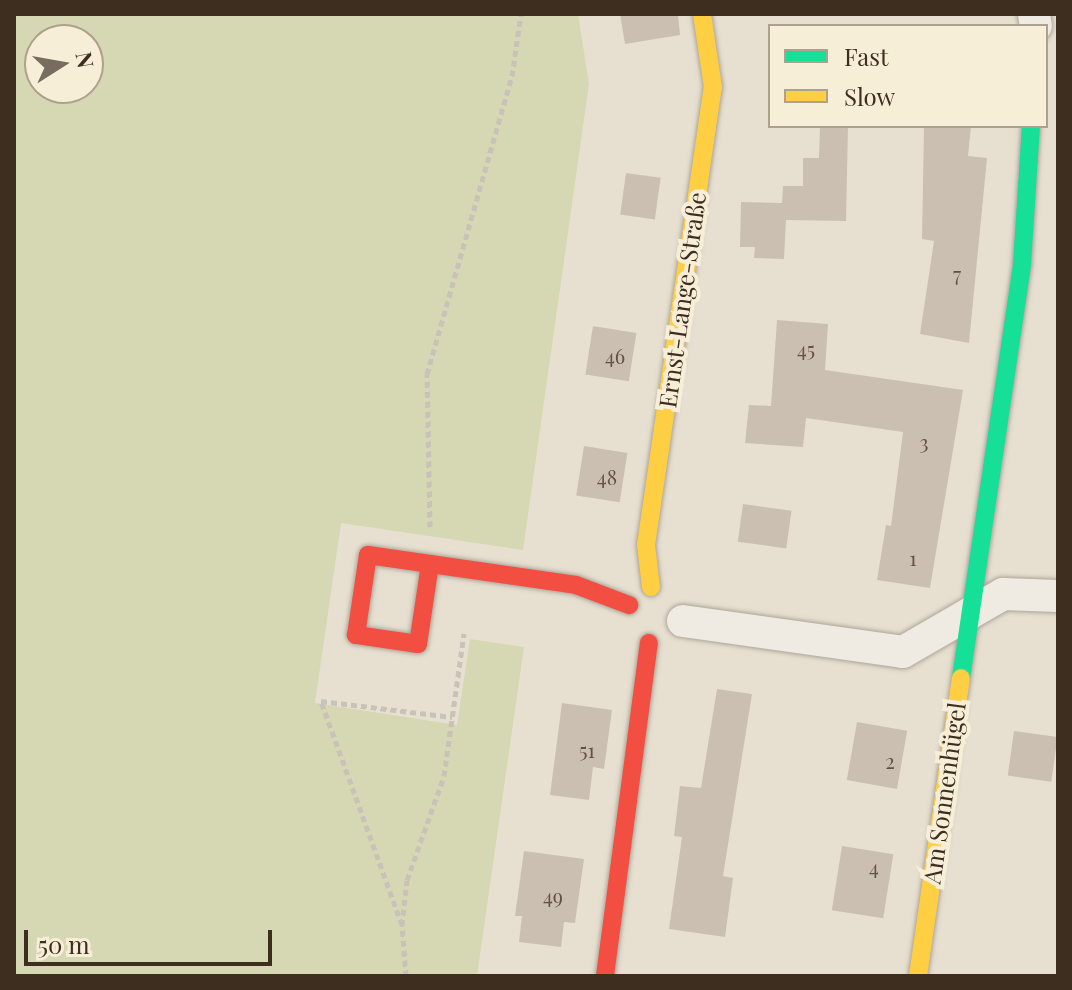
<!DOCTYPE html>
<meta charset="utf-8">
<style>
body{margin:0}
#map{position:relative;width:1072px;height:990px;overflow:hidden;background:#e7e0d1;font-family:"Playfair Display",serif}
div>[style]{position:absolute}
.green>*{inset:0;background:#d6d7b3}
.building>*{inset:0;background:#cbbfb2;transform-origin:0 0}
.path>*{height:5px;margin-top:-2.5px;transform-origin:0;background:repeating-linear-gradient(90deg,#c8c2b9 0 6px,transparent 0 10px)}
.roads{filter:drop-shadow(0 0 2px #ada599) drop-shadow(0 0 2px #ada599)}
.street>*{height:32px;margin:-16px;padding:0 16px;transform-origin:16px;border-radius:16px;background:#efebe3}
.fast>*{height:18px;margin:-9px;padding:0 9px;transform-origin:9px;border-radius:9px;background:#16e098}
.slow>*{height:18px;margin:-9px;padding:0 9px;transform-origin:9px;border-radius:9px;background:#ffcf43}
.jam>*{height:18px;margin:-9px;padding:0 9px;transform-origin:9px;border-radius:9px;background:#f24e42}
span{translate:-50% -50%;white-space:nowrap;text-align:center;line-height:1.15;-webkit-text-stroke:8px #f7eed8;paint-order:stroke}
.number-label{font-size:20px;color:#605244}
.number-label span{-webkit-text-stroke-width:0}
.street-label{font-size:24px;color:#3d2e20}
.frame{position:absolute;inset:0;border:16px solid #3d2e20;pointer-events:none}
.legend{position:absolute;left:768px;top:24px;width:280px;height:104px;box-sizing:border-box;background:#f7eed8;border:2px solid #ada18e;margin:0;padding:10px 14px;list-style:none;font-size:24px;color:#3d2e20}
.legend li{display:flex;align-items:center;gap:16px;height:40px}
.legend b{width:40px;border:2px solid #ada18e}
.north{position:absolute;left:24px;top:24px;width:80px;height:80px;box-sizing:border-box;background:#f7eed8;border:2px solid #ada18e;border-radius:50%;rotate:79deg;font-size:22px;font-weight:700;line-height:32px;text-align:center;color:#3d2e20}
.north::after{content:'';display:block;margin:auto;width:28px;height:36px;background:#786c5e;clip-path:polygon(50% 0,100% 100%,50% 72%,0 100%)}
.scale{position:absolute;left:24px;top:930px;width:248px;height:36px;box-sizing:border-box;border:4px solid #3d2e20;border-top:0;padding-left:10px;font-size:24px;line-height:28px;white-space:nowrap;color:#3d2e20;-webkit-text-stroke:6px #f7eed8;paint-order:stroke}
</style>
<div id="map">
<div class="green">
<div style="clip-path:polygon(evenodd,14px 14px,578px 14px,589px 84px,523px 550px,341px 523px,315px 703px,457px 725px,470px 639px,524px 647px,477px 976px,14px 976px,14px 14px,40px 40px,88px 40px,88px 88px,40px 88px,40px 40px)"></div>
</div>
<div class="building">
<div style="clip-path:polygon(620px 14px,678px 14px,680px 35px,625px 44px)"></div>
<div style="clip-path:polygon(820px 126px,848px 126px,846px 221px,786px 220px,784px 259px,754px 258px,755px 247px,740px 247px,741px 202px,782px 203px,783px 186px,803px 186px,803px 158px,819px 158px)"></div>
<div style="clip-path:polygon(924px 126px,971px 126px,968px 156px,987px 158px,969px 343px,920px 334px,934px 241px,922px 239px)"></div>
<div style="left:626px;top:173px;width:35px;height:42px;rotate:8deg"></div>
<div style="clip-path:polygon(777px 320px,828px 324px,825px 370px,963px 390px,930px 588px,877px 580px,886px 525px,891px 526px,903px 432px,806px 418px,803px 447px,745px 443px,749px 405px,771px 406px)"></div>
<div style="left:593px;top:326px;width:44px;height:49px;rotate:9deg"></div>
<div style="left:584px;top:446px;width:44px;height:50px;rotate:9deg"></div>
<div style="left:743px;top:504px;width:49px;height:38px;rotate:8deg"></div>
<div style="clip-path:polygon(717px 689px,752px 694px,723px 876px,733px 878px,725px 937px,669px 929px,682px 837px,674px 836px,680px 786px,701px 788px)"></div>
<div style="clip-path:polygon(562px 703px,612px 710px,604px 769px,593px 767px,589px 800px,550px 795px)"></div>
<div style="left:857px;top:722px;width:51px;height:59px;rotate:10deg"></div>
<div style="left:1014px;top:731px;width:44px;height:45px;rotate:8deg"></div>
<div style="left:842px;top:846px;width:52px;height:65px;rotate:9deg"></div>
<div style="clip-path:polygon(524px 851px,584px 859px,575px 923px,564px 922px,561px 947px,519px 942px,522px 916px,515px 916px)"></div>
</div>
<div class="path">
<div style="left:430px;top:527px;width:153px;rotate:-91.1deg"></div>
<div style="left:427px;top:374px;width:310px;rotate:-74.1deg"></div>
<div style="left:512px;top:76px;width:63px;rotate:-81.7deg"></div>
<div style="left:402px;top:925px;width:238px;rotate:-109.9deg"></div>
<div style="left:321px;top:701px;width:132px;rotate:7deg"></div>
<div style="left:406px;top:976px;width:51px;rotate:-94.5deg"></div>
<div style="left:402px;top:925px;width:45px;rotate:-83.7deg"></div>
<div style="left:407px;top:880px;width:110px;rotate:-70.4deg"></div>
<div style="left:444px;top:776px;width:144px;rotate:-82deg"></div>
</div>
<div class="roads">
<div class="street">
<div style="left:1034px;top:14px;width:12px;rotate:81deg"></div>
<div style="left:683px;top:621px;width:222px;rotate:8deg"></div>
<div style="left:903px;top:652px;width:116px;rotate:-30.1deg"></div>
<div style="left:1003px;top:594px;width:55px;rotate:2.1deg"></div>
</div>
<div class="fast">
<div style="left:961px;top:678px;width:418px;rotate:-81.6deg"></div>
<div style="left:1022px;top:264px;width:138px;rotate:-86.3deg"></div>
</div>
<div class="slow">
<div style="left:651px;top:587px;width:42px;rotate:-96.8deg"></div>
<div style="left:646px;top:545px;width:463px;rotate:-81.7deg"></div>
<div style="left:713px;top:87px;width:74px;rotate:-98.6deg"></div>
<div style="left:918px;top:976px;width:301px;rotate:-81.8deg"></div>
</div>
<div class="jam">
<div style="left:430px;top:564px;width:81px;rotate:98.5deg"></div>
<div style="left:418px;top:644px;width:63px;rotate:-171.7deg"></div>
<div style="left:356px;top:635px;width:81px;rotate:-81.5deg"></div>
<div style="left:368px;top:555px;width:210px;rotate:8.2deg"></div>
<div style="left:576px;top:585px;width:57px;rotate:20.7deg"></div>
<div style="left:605px;top:976px;width:336px;rotate:-82.5deg"></div>
</div>
</div>
<div class="number-label">
<span style="left:957px;top:273px">7</span>
<span style="left:806px;top:348px">45</span>
<span style="left:615px;top:355px">46</span>
<span style="left:924px;top:441px">3</span>
<span style="left:607px;top:476px">48</span>
<span style="left:913px;top:557px">1</span>
<span style="left:587px;top:749px">51</span>
<span style="left:890px;top:760px">2</span>
<span style="left:874px;top:866px">4</span>
<span style="left:553px;top:895px">49</span>
</div>
<div class="street-label">
<span style="left:682px;top:300px;rotate:-82deg">Ernst-Lange-Straße</span>
<span style="left:944px;top:793px;rotate:-82deg">Am Sonnenhügel</span>
</div>
<div class="frame"></div>
<ul class="legend">
<li><b style="height:10px;background:#16e098"></b>Fast</li>
<li><b style="height:10px;background:#ffcf43"></b>Slow</li>
</ul>
<div class="north">N</div>
<div class="scale">50 m</div>
</div>
